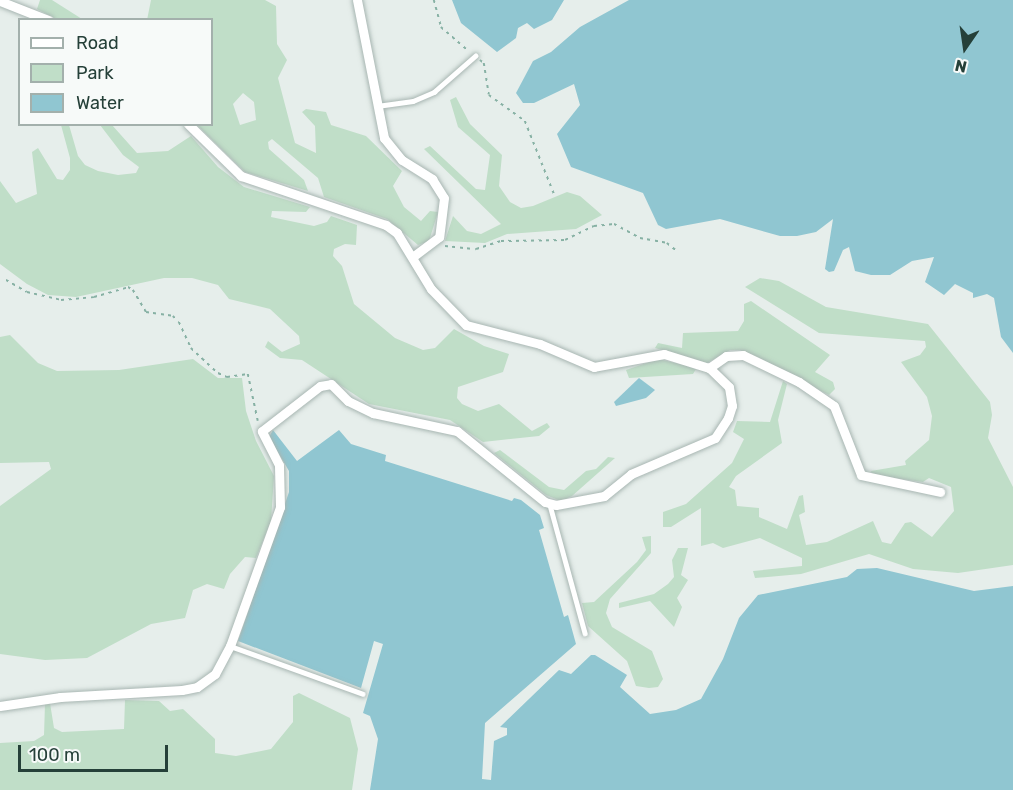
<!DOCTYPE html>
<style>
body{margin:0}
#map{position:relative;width:1013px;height:790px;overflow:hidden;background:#e6eeeb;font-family:Rubik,sans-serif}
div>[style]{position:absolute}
.green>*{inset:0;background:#c0dec8}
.water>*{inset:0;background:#90c6d1}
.path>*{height:1.5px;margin-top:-0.75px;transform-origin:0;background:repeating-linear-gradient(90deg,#87b1a4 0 3px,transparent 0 7.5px)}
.roads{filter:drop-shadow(0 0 2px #a8b6b2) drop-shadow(0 0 2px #a8b6b2)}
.lane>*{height:4.5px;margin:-2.25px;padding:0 2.25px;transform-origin:2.25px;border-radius:2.25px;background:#fff}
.street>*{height:9px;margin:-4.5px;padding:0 4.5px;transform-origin:4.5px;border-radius:4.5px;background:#fff}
span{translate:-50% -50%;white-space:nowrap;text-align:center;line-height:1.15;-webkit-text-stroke:6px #f7faf9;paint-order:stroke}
.legend{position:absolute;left:18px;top:18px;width:195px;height:108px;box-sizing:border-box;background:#f7faf9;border:2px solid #a3b0ac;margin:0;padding:8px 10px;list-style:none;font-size:18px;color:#254039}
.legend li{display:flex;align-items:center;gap:12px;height:30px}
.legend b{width:30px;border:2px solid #a3b0ac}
.north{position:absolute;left:935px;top:18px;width:60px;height:60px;-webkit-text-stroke:4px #f7faf9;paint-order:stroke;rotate:193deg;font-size:16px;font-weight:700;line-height:24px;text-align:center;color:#254039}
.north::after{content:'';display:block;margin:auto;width:21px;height:27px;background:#254039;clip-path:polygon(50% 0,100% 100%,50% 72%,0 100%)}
.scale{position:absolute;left:18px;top:745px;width:150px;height:27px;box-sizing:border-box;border:3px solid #254039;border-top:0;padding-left:8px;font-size:18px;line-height:21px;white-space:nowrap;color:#254039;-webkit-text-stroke:4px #f7faf9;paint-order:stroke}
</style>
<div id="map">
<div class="green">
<div style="clip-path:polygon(40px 0,52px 0,82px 19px,56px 19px,37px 9px)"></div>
<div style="clip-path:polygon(evenodd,151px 0,265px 0,276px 6px,277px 44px,287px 60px,278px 78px,295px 143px,316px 153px,315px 126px,302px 112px,306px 109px,326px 112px,331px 125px,366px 136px,402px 171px,393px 186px,404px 207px,421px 221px,430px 211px,438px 212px,429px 241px,418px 245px,387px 219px,324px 197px,318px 178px,272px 139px,268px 142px,269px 149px,304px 180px,308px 191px,245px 172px,197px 125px,212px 124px,212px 20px,147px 20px,151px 0,243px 93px,254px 102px,256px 120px,240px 125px,233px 104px,243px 93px)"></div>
<div style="clip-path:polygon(456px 97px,470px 124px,502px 155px,499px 186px,510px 202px,521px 208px,533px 206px,567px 192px,580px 196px,602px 215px,576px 229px,507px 234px,485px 243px,445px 241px,453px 216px,467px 231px,481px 234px,501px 224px,424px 149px,430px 146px,476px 189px,485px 190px,490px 155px,458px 127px,450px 100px)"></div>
<div style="clip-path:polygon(61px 125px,69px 125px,78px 156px,85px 165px,98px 171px,118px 175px,136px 173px,139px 167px,123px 155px,100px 125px,112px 125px,137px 153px,168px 151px,191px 136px,218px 167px,244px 187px,310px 207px,306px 212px,272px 211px,271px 217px,314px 226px,327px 222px,331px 216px,357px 225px,356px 245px,345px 244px,334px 249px,333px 256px,342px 266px,354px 304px,395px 338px,423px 350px,435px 348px,454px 329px,484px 346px,509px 354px,503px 372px,458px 387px,457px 398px,462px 404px,478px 411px,499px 404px,532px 431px,547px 423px,550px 427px,539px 436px,483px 442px,450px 420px,369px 404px,302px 360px,280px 358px,265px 347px,268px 341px,282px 352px,300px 344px,299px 336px,270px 309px,229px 299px,218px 285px,192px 278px,164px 278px,76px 297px,48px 295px,27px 284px,0 264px,0 181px,16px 203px,37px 194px,32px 152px,38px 148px,57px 179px,63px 180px,70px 170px,70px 158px)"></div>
<div style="clip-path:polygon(760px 278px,779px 281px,826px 307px,928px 324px,990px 402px,992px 415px,988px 438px,1013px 487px,1013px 565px,958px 573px,913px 569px,869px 554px,801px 574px,755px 578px,753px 571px,802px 566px,802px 558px,760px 538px,723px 548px,713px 543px,701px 546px,701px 508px,671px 527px,663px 527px,663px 512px,686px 504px,732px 463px,744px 439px,733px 432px,737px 421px,770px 422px,783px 381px,787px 384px,778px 420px,782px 443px,736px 476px,729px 487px,735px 490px,737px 506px,759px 508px,759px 517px,787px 529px,799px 496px,803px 495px,805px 512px,799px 515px,806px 545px,827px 542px,873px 521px,882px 542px,891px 544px,905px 523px,911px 522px,932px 537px,954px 511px,951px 487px,929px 478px,923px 482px,872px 475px,871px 471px,906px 465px,905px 461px,929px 440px,932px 416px,927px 397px,901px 362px,920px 355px,926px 347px,925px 341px,819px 333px,745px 287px)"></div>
<div style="clip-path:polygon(751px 301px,830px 355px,815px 372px,833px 382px,835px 389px,829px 395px,740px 350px,730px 350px,707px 363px,655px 348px,658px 343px,682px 348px,683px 333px,738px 331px,744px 321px,744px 304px)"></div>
<div style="clip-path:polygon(10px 335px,38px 363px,57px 371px,119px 370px,193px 359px,218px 378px,242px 378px,246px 411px,256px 441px,274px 476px,271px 521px,256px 558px,245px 557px,230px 574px,224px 589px,207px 584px,193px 590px,185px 618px,151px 624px,87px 658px,45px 660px,0 654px,0 506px,51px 469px,49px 462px,0 463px,0 337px)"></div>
<div style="clip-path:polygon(658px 359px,684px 365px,696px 369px,693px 374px,629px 378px,626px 370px)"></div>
<div style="clip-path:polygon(500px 450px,549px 487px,564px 490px,586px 471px,596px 469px,608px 457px,615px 458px,572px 496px,561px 501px,546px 495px,494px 453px)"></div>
<div style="clip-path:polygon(651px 536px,651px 553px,610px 599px,606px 613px,612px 627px,652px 651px,663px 679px,658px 687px,649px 688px,636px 686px,627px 661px,588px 626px,582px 603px,594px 602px,637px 562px,646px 550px,642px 537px)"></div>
<div style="clip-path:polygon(678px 548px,688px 548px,681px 575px,688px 580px,677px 598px,682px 607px,674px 627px,650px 601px,619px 608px,619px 603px,654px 594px,668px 584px,674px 577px,672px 560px)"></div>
<div style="clip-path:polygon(299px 693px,350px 718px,358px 749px,352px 790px,0 790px,0 743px,34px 741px,44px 735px,45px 704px,50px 703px,54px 728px,62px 732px,124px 729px,125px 700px,159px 701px,170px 711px,183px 709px,215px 739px,215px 753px,236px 756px,271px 749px,293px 722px,293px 696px)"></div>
</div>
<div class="water">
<div style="clip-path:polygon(452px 0,564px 0,552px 20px,534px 29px,527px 23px,518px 28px,516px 38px,497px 52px,461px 23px)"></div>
<div style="clip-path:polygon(629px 0,1013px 0,1013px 353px,1001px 337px,994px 298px,987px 294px,973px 298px,973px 293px,955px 284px,944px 295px,925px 282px,934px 257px,912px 261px,890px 275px,871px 275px,855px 271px,849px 247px,843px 250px,834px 271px,829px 272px,825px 269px,833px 219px,816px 232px,797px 236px,780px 236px,720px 219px,666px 229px,658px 225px,643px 193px,571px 167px,557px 134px,580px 105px,574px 84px,534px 103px,523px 103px,516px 93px,533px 61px,551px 52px,580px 27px)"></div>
<div style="clip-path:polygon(639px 378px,655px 390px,646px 398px,616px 406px,614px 402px)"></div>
<div style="clip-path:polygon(273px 430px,297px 461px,339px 430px,351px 444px,386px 455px,385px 461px,512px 501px,514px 498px,521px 500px,540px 515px,544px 528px,539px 530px,564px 617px,568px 615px,576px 644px,485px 723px,482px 779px,491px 780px,494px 741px,507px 735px,507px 728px,500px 727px,559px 670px,571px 674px,591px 655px,595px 655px,627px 675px,620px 687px,650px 714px,676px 710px,701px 699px,723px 659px,739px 618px,758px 595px,847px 577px,857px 569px,877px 568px,974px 591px,1013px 586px,1013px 790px,370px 790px,378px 739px,370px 716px,363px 713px,383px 644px,374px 641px,361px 688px,238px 641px,289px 492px,289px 471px,269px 437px)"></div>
</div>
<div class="path">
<div style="left:434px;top:0;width:28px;rotate:75deg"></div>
<div style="left:441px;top:27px;width:37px;rotate:41deg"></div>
<div style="left:480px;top:60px;width:5px;rotate:37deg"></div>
<div style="left:484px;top:63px;width:32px;rotate:81deg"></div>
<div style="left:489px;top:95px;width:44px;rotate:35.8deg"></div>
<div style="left:525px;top:121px;width:79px;rotate:68.3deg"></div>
<div style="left:445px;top:246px;width:31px;rotate:6deg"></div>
<div style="left:476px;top:249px;width:26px;rotate:-18deg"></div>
<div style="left:501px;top:241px;width:64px;rotate:-0.9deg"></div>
<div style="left:565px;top:240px;width:32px;rotate:-26deg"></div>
<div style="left:594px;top:226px;width:20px;rotate:-6deg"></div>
<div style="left:614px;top:224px;width:30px;rotate:28deg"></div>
<div style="left:640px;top:238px;width:27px;rotate:10deg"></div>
<div style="left:667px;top:243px;width:13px;rotate:39deg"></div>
<div style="left:6px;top:280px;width:24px;rotate:30deg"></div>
<div style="left:27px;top:292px;width:35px;rotate:13deg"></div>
<div style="left:61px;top:300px;width:33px;rotate:-5deg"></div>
<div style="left:94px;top:297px;width:35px;rotate:-16deg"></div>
<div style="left:128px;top:287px;width:6px;rotate:31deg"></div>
<div style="left:133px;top:290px;width:26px;rotate:59deg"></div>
<div style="left:146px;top:312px;width:27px;rotate:8deg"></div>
<div style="left:173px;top:316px;width:8px;rotate:45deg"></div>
<div style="left:179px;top:322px;width:29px;rotate:65deg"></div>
<div style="left:191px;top:348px;width:37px;rotate:43deg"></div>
<div style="left:218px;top:373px;width:10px;rotate:24deg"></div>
<div style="left:227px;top:377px;width:21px;rotate:-8deg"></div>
<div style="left:248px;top:374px;width:48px;rotate:78deg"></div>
</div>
<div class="roads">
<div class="lane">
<div style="left:377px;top:106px;width:36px;rotate:-8deg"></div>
<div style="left:413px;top:101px;width:23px;rotate:-23deg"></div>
<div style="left:434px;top:92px;width:55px;rotate:-41.3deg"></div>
<div style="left:550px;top:505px;width:133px;rotate:74.7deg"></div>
<div style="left:230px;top:646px;width:141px;rotate:19.8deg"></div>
</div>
<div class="street">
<div style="left:357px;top:0;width:141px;rotate:78.9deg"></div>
<div style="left:384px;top:138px;width:28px;rotate:51deg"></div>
<div style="left:402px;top:160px;width:36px;rotate:32deg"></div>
<div style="left:432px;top:179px;width:22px;rotate:58deg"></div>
<div style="left:444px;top:198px;width:39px;rotate:97deg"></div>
<div style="left:439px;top:237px;width:31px;rotate:143deg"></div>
<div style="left:0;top:1px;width:52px;rotate:21.6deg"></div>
<div style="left:709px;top:368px;width:21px;rotate:-35deg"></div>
<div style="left:726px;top:356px;width:17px;rotate:-3deg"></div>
<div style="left:743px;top:355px;width:62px;rotate:25.7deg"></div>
<div style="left:799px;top:382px;width:42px;rotate:34.4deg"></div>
<div style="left:834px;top:406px;width:74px;rotate:68.6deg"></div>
<div style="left:861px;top:475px;width:81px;rotate:12.1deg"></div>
<div style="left:0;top:706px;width:61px;rotate:-8.5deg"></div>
<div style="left:60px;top:697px;width:122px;rotate:-3.3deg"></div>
<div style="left:182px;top:690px;width:15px;rotate:-11deg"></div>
<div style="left:197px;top:687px;width:22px;rotate:-36deg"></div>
<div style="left:215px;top:674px;width:32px;rotate:-62deg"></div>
<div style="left:230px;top:646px;width:148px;rotate:-70.2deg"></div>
<div style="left:280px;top:507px;width:42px;rotate:-91.4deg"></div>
<div style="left:279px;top:465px;width:38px;rotate:-117deg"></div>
<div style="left:262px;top:431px;width:73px;rotate:-37.8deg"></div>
<div style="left:320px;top:386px;width:11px;rotate:-10deg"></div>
<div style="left:331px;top:384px;width:24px;rotate:45deg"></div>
<div style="left:348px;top:401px;width:28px;rotate:26deg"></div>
<div style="left:373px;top:413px;width:86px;rotate:12.1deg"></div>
<div style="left:457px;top:431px;width:113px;rotate:38.9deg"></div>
<div style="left:545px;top:502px;width:11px;rotate:15deg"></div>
<div style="left:556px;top:505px;width:49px;rotate:-10.6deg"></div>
<div style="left:604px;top:496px;width:35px;rotate:-39deg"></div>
<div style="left:631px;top:474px;width:91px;rotate:-23.2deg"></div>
<div style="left:715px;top:438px;width:24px;rotate:-57deg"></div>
<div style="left:728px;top:418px;width:13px;rotate:-72deg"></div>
<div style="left:732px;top:406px;width:19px;rotate:-99deg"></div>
<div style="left:729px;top:387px;width:28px;rotate:-136deg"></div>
<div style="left:709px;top:368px;width:47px;rotate:-162.7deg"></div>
<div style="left:664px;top:354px;width:71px;rotate:169.5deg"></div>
<div style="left:594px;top:367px;width:59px;rotate:-156.9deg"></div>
<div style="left:540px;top:344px;width:76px;rotate:-165.6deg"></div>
<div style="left:466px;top:325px;width:50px;rotate:-134.2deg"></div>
<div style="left:431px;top:289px;width:66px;rotate:-121.3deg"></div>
<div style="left:397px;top:233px;width:14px;rotate:-144deg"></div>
<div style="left:386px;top:225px;width:153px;rotate:-161.3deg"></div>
<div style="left:241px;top:176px;width:74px;rotate:-135.5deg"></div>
</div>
</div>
<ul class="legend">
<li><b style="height:8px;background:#fff"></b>Road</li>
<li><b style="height:16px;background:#c0dec8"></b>Park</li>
<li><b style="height:16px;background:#90c6d1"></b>Water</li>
</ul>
<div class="north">N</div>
<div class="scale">100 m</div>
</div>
